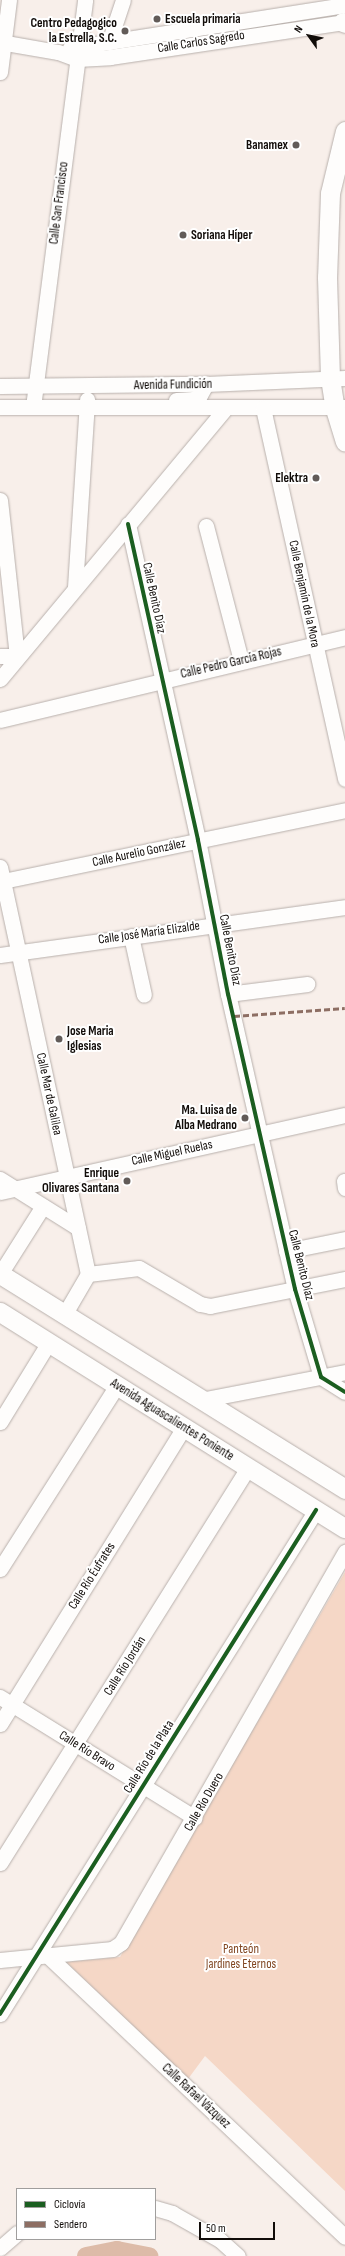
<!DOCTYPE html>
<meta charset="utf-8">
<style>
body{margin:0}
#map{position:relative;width:345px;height:2256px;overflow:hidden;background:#f8efea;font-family:"Sofia Sans Condensed",sans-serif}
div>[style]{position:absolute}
.green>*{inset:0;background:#f5d7c6}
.river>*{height:18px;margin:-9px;padding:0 9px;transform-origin:9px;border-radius:9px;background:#ddbba8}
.roads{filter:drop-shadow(0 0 1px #b8b0ac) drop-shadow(0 0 1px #b8b0ac)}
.minor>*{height:15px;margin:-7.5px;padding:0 7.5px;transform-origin:7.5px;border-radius:7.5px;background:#fefdfc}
.major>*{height:19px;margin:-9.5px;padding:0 9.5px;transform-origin:9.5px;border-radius:9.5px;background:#fefdfc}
.quiet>*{height:3px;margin-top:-1.5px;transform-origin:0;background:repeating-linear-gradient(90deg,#8d6e63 0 6px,transparent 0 9px)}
.cycleway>*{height:4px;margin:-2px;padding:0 2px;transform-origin:2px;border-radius:2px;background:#1b5e20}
.dots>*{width:11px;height:11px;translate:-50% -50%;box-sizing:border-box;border:2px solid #fff;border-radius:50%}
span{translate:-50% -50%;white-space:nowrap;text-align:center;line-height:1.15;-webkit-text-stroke:4px #fff;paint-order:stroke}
.poi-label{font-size:13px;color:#110c09;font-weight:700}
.left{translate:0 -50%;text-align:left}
.right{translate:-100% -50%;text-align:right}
.street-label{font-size:13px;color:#110c09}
.park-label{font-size:13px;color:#814621}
.legend{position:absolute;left:16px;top:2188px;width:140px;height:52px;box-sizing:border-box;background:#fff;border:1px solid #a09e9d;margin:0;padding:5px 7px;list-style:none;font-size:12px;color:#110c09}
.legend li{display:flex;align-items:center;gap:8px;height:20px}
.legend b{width:20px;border:1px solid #a09e9d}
.north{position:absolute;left:289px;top:16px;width:40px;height:40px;-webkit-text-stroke:3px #fff;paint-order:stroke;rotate:303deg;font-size:11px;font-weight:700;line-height:16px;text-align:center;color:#110c09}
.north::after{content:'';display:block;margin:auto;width:14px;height:18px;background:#110c09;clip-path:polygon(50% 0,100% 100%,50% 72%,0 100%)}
.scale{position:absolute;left:199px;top:2222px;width:76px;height:18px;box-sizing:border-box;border:2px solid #110c09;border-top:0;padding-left:5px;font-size:12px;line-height:14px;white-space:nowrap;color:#110c09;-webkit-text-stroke:3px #fff;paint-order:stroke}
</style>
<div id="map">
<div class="green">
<div style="clip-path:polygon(345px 1572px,345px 2191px,205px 2056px,188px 2079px,66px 1962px,120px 1957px)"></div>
</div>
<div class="river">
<div style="left:86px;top:2256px;width:32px;rotate:-11deg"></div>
<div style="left:117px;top:2250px;width:33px;rotate:11deg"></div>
</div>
<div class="roads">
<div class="minor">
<div style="left:0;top:42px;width:59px;rotate:9.8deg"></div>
<div style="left:58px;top:52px;width:20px;rotate:20deg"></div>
<div style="left:77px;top:59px;width:33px;rotate:-3deg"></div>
<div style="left:110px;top:57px;width:238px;rotate:-8.5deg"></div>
<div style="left:109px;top:42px;width:44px;rotate:-71.6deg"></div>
<div style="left:70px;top:48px;width:278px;rotate:-8.9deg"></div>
<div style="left:0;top:72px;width:73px;rotate:-82.9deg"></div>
<div style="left:0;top:386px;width:206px;rotate:-0.6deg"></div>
<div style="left:206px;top:384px;width:139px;rotate:-2.5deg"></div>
<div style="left:176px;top:400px;width:18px;rotate:-3deg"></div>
<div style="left:194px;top:399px;width:7px;rotate:-34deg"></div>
<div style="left:200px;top:395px;width:13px;rotate:-61deg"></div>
<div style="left:0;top:407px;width:345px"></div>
<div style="left:33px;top:407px;width:410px;rotate:-82.7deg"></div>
<div style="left:263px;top:408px;width:380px;rotate:77.5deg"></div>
<div style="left:0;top:500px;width:157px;rotate:83.8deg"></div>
<div style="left:17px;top:656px;width:17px;rotate:180deg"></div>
<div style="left:128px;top:524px;width:324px;rotate:77.5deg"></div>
<div style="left:198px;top:840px;width:157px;rotate:79deg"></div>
<div style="left:228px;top:994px;width:303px;rotate:77.2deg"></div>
<div style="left:295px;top:1289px;width:92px;rotate:73.5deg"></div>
<div style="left:321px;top:1377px;width:28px;rotate:32deg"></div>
<div style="left:206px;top:526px;width:138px;rotate:75.4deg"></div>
<div style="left:75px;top:587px;width:188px;rotate:-86.3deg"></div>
<div style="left:0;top:679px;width:353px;rotate:-50.2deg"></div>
<div style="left:0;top:720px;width:355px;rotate:-13.5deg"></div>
<div style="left:0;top:867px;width:416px;rotate:77.8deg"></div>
<div style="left:88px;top:1274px;width:48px;rotate:120.3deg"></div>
<div style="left:3px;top:881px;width:349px;rotate:-11.7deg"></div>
<div style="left:131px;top:936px;width:60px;rotate:77.6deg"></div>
<div style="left:0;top:955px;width:348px;rotate:-7.9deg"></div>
<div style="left:228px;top:994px;width:80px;rotate:-7.2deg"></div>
<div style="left:0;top:1179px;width:92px;rotate:32.1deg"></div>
<div style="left:344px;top:1181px;width:7px;rotate:82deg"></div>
<div style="left:0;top:1192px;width:353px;rotate:-12.6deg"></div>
<div style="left:286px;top:1251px;width:60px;rotate:-11.5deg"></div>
<div style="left:0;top:1274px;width:80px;rotate:-57.7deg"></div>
<div style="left:88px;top:1274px;width:51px;rotate:-6.7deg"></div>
<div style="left:139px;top:1268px;width:71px;rotate:30.5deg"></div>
<div style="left:200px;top:1304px;width:10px;rotate:11deg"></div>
<div style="left:210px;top:1306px;width:138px;rotate:-11.3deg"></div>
<div style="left:201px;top:1400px;width:147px;rotate:-11deg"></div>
<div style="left:0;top:1422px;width:94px;rotate:-58.5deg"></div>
<div style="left:0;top:1569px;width:218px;rotate:-57.5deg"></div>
<div style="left:0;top:1697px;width:229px;rotate:31.8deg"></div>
<div style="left:0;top:1724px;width:347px;rotate:-58.2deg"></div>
<div style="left:0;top:1863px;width:466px;rotate:-57.9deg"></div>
<div style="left:47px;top:1955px;width:410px;rotate:43.4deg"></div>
<div style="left:0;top:1960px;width:113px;rotate:-5.6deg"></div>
<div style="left:112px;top:1949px;width:11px;rotate:-34deg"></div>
<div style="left:121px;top:1943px;width:451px;rotate:-60.2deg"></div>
<div style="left:0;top:2014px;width:595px;rotate:-57.91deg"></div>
<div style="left:155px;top:2208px;width:18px;rotate:16deg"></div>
<div style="left:172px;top:2213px;width:55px;rotate:29.4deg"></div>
<div style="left:220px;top:2240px;width:24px;rotate:42deg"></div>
<div style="left:0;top:2248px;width:23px;rotate:-41deg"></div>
</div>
<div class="major">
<div style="left:343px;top:22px;width:2px;rotate:27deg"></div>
<div style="left:345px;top:131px;width:64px;rotate:103.6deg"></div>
<div style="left:330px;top:193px;width:84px;rotate:92deg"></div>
<div style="left:327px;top:277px;width:101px;rotate:88.3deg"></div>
<div style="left:330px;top:378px;width:31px;rotate:81deg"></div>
<div style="left:335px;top:409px;width:34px;rotate:73deg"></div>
<div style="left:0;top:1274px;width:407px;rotate:31.9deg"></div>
<div style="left:0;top:1312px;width:407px;rotate:32.1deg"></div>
</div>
</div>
<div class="quiet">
<div style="left:234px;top:1016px;width:111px;rotate:-4.1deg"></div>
</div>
<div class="cycleway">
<div style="left:128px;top:524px;width:324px;rotate:77.5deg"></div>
<div style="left:198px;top:840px;width:157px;rotate:79deg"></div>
<div style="left:228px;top:994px;width:303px;rotate:77.2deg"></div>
<div style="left:295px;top:1289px;width:92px;rotate:73.5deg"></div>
<div style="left:321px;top:1377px;width:28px;rotate:32deg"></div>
<div style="left:0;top:2014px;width:595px;rotate:-57.91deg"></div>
</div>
<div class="dots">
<div style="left:157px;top:19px;background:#625b58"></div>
<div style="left:125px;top:31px;background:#625b58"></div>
<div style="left:296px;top:145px;background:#625b58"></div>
<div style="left:183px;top:235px;background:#625b58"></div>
<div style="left:316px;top:478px;background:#625b58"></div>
<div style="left:59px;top:1039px;background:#625b58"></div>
<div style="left:245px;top:1118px;background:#625b58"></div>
<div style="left:127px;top:1181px;background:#625b58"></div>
</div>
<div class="poi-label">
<span class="left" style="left:165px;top:19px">Escuela primaria</span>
<span class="right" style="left:117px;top:31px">Centro Pedagogico<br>la Estrella, S.C.</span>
<span class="right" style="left:288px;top:145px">Banamex</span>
<span class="left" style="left:191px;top:235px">Soriana Híper</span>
<span class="right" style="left:308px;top:478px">Elektra</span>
<span class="left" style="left:67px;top:1039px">Jose Maria<br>Iglesias</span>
<span class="right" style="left:237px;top:1118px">Ma. Luisa de<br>Alba Medrano</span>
<span class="right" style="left:119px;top:1181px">Enrique<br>Olivares Santana</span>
</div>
<div class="street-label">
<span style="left:201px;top:42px;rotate:-9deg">Calle Carlos Sagredo</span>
<span style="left:59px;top:203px;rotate:-83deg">Calle San Francisco</span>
<span style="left:173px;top:385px;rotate:-1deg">Avenida Fundición</span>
<span style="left:304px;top:594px;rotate:78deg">Calle Benjamín de la Mora</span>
<span style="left:154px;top:598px;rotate:78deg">Calle Benito Díaz</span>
<span style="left:231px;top:663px;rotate:-13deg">Calle Pedro García Rojas</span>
<span style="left:139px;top:853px;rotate:-12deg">Calle Aurelio González</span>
<span style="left:149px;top:933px;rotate:-8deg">Calle José María Elizalde</span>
<span style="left:230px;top:950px;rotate:79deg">Calle Benito Díaz</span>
<span style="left:49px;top:1094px;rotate:78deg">Calle Mar de Galilea</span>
<span style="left:172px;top:1153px;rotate:-12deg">Calle Miguel Ruelas</span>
<span style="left:301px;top:1265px;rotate:76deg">Calle Benito Díaz</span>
<span style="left:172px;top:1420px;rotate:32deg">Avenida Aguascalientes Poniente</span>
<span style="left:92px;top:1576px;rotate:-58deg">Calle Río Éufrates</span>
<span style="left:125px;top:1666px;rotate:-58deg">Calle Río Jordán</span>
<span style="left:87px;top:1751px;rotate:32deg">Calle Río Bravo</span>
<span style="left:149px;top:1757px;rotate:-58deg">Calle Río de la Plata</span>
<span style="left:204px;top:1802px;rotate:-60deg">Calle Río Duero</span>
<span style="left:196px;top:2096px;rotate:43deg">Calle Rafael Vázquez</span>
</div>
<div class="park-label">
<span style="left:241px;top:1957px">Panteón<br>Jardines Eternos</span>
</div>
<ul class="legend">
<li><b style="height:5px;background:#1b5e20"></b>Ciclovía</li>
<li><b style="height:5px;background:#8d6e63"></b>Sendero</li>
</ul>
<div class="north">N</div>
<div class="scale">50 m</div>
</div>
